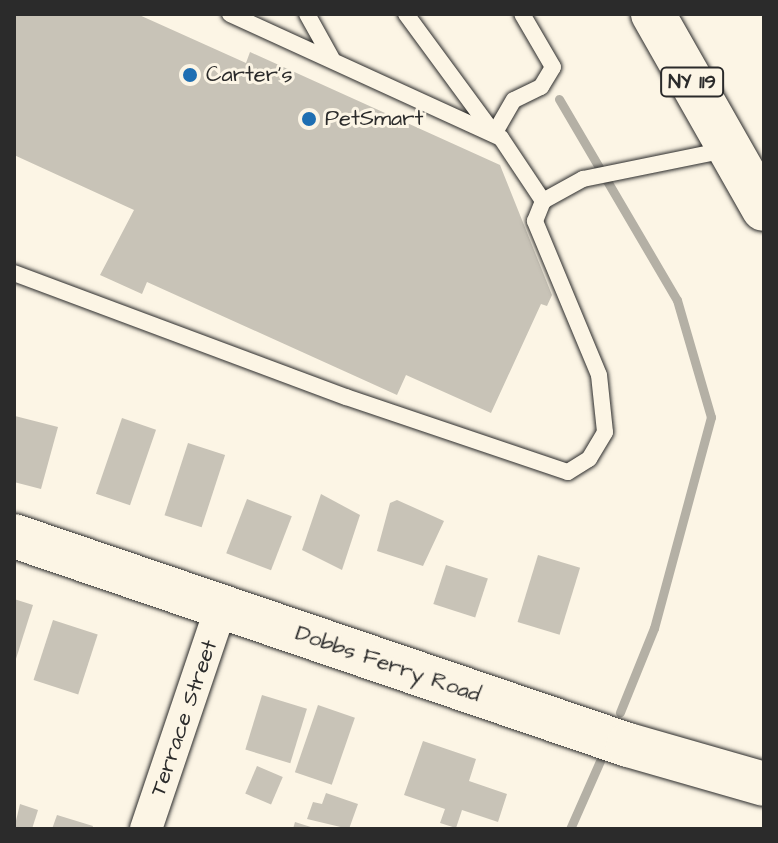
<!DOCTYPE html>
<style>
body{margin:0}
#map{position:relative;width:778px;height:843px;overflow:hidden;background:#fcf5e5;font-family:"Architects Daughter",sans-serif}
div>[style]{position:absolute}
.stream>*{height:9px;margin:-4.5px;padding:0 4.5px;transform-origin:4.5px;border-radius:4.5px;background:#b4b0a5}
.building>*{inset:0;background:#c8c3b7;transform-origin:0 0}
.roads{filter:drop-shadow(0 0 2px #2b2b2b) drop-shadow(0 0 2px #2b2b2b)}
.lane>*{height:16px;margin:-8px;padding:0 8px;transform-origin:8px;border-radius:8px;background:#fcf5e5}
.street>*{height:32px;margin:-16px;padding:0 16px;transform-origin:16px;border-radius:16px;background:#fcf5e5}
.secondary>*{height:44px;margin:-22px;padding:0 22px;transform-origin:22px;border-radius:22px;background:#fcf5e5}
.primary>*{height:44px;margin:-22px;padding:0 22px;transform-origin:22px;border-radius:22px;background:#fcf5e5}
.dots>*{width:22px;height:22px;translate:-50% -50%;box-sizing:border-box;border:4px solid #fcf5e5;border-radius:50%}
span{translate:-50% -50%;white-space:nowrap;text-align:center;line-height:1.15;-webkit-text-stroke:6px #fcf5e5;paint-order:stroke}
.shield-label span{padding:2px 6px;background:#fcf5e5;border:2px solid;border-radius:6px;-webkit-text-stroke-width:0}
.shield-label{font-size:20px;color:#2b2b2b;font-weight:700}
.poi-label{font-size:22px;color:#2b2b2b}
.left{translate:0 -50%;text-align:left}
.street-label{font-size:22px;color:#2b2b2b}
.frame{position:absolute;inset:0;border:16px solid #2b2b2b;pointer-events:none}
</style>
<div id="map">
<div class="stream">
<div style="left:559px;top:99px;width:233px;rotate:59.6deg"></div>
<div style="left:677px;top:300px;width:122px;rotate:73.8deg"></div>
<div style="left:711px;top:417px;width:219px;rotate:105.1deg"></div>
<div style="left:654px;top:628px;width:91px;rotate:112deg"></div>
<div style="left:570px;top:829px;width:74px;rotate:-66.2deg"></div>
</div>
<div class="building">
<div style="clip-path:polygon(14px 14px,137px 14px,246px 63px,250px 52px,500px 165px,552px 295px,547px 306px,541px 304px,491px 413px,406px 375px,397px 395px,147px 282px,142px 294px,100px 275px,134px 210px,14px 155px)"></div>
<div style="clip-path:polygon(15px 416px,58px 427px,41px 489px,14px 482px)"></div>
<div style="left:122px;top:418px;width:36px;height:80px;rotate:19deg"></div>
<div style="left:188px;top:443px;width:39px;height:76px;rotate:18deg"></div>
<div style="clip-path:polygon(321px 494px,360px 515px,342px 570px,302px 550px)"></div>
<div style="left:247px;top:499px;width:48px;height:58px;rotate:21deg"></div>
<div style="clip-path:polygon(397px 500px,444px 521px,423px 566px,377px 551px,390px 503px)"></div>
<div style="left:538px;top:555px;width:44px;height:70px;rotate:17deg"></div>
<div style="left:446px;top:565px;width:44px;height:41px;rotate:18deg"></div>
<div style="clip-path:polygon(14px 599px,33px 605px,15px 662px,14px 662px)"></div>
<div style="left:53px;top:620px;width:47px;height:63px;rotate:18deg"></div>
<div style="left:262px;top:695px;width:47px;height:57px;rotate:17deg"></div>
<div style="left:318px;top:705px;width:39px;height:71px;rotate:19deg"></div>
<div style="clip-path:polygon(423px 741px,476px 759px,469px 781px,507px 794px,498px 822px,462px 810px,456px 828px,440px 823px,445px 809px,404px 795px)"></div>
<div style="left:257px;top:766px;width:28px;height:30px;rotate:23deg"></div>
<div style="clip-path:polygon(326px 793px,358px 804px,349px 829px,307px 819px,313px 802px,322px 804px)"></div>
<div style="clip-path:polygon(20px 804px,38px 810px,32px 829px,14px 829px)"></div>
<div style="clip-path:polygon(57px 815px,93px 826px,92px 829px,52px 829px)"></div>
<div style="clip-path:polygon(295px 822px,314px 828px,314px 829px,293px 829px)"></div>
</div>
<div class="roads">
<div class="lane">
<div style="left:230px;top:14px;width:298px;rotate:24.6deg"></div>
<div style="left:501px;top:138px;width:76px;rotate:56.3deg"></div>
<div style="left:307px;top:14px;width:51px;rotate:60.9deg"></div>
<div style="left:406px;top:14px;width:149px;rotate:53.7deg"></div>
<div style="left:494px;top:134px;width:39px;rotate:-60deg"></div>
<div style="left:514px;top:100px;width:30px;rotate:-26deg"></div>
<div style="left:541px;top:87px;width:23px;rotate:-59deg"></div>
<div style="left:553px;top:67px;width:61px;rotate:-120.3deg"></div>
<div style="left:14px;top:273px;width:354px;rotate:20.5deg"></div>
<div style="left:346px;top:397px;width:234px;rotate:18.7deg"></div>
<div style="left:568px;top:472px;width:25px;rotate:-32deg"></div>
<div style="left:589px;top:459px;width:31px;rotate:-59deg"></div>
<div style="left:605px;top:432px;width:57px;rotate:-96deg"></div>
<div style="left:599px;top:375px;width:167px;rotate:-112.6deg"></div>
<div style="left:535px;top:221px;width:22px;rotate:-68deg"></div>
<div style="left:543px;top:201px;width:46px;rotate:-28.8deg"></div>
<div style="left:583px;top:179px;width:146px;rotate:-11.5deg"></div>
</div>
<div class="street">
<div style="left:146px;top:829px;width:234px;rotate:-71.3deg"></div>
</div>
<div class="secondary">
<div style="left:14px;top:536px;width:649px;rotate:18.8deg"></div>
<div style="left:628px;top:745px;width:141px;rotate:16deg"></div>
</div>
<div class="primary">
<div style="left:653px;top:14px;width:224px;rotate:60.4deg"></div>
</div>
</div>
<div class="dots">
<div style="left:190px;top:75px;background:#1f6fb2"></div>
<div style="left:309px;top:119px;background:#1f6fb2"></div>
</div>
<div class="shield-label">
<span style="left:692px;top:82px">NY 119</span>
</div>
<div class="poi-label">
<span class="left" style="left:206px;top:75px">Carter's</span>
<span class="left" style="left:325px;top:119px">PetSmart</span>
</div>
<div class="street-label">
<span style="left:388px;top:664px;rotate:19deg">Dobbs Ferry Road</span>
<span style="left:184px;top:718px;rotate:-71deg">Terrace Street</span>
</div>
<div class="frame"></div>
</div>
